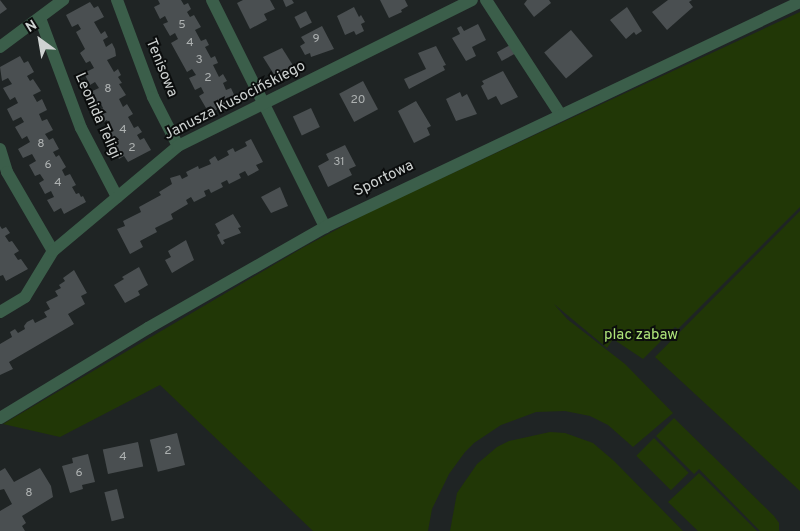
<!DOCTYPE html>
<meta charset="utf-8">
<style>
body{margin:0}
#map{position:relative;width:800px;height:531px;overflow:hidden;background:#1f2424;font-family:Overpass,sans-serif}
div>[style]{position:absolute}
.green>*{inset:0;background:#213706;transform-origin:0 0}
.building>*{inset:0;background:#4a4f51;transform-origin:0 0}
.minor>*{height:12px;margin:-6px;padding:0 6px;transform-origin:6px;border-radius:6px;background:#3b5e4a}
span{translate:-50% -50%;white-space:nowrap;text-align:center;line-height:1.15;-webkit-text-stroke:4px #0b0d0d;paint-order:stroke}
.number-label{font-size:12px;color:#adb1b1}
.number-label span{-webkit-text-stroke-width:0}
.street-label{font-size:15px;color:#ced2d1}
.park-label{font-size:15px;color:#afe57a}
.north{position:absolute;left:15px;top:15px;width:50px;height:50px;-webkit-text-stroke:4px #0b0d0d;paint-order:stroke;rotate:328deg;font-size:14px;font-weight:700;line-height:20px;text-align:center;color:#ced2d1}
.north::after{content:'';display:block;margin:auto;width:18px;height:22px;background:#ced2d1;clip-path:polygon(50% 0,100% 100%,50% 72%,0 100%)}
</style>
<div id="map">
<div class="green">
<div style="clip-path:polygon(800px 12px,800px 207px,678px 329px,675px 327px,643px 359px,613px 339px,607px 348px,554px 304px,567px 319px,625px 364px,673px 413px,633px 447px,608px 425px,590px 416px,565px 411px,536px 412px,501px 425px,474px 443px,465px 452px,449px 474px,432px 509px,428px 531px,313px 531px,160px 385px,60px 437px,3px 424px,304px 247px,373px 210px)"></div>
<div style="clip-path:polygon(800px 211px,800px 491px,655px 357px)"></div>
<div style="clip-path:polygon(674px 418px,774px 516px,779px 523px,779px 531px,760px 531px,699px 469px,694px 474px,656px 436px)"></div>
<div style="clip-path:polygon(550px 432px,565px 433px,593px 443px,614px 461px,683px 531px,450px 531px,457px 493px,477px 464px,497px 447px,509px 441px)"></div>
<div style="left:654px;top:438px;width:49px;height:25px;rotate:45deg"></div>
<div style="clip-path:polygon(699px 473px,757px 531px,698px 531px,668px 502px)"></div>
</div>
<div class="building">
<div style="clip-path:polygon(0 0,7px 9px,0 14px)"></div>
<div style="clip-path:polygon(158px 0,181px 0,184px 5px,188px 3px,191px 9px,187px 12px,190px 17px,194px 15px,201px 27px,195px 30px,201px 41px,206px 39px,209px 45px,205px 47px,211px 58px,215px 56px,218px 63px,213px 65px,219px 77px,223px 74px,227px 81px,223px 83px,226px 90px,231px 88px,236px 99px,214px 111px,211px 106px,206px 108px,199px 96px,204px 93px,201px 87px,195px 90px,189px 78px,196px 75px,192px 69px,187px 72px,171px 43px,178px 39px,175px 33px,170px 36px,163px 24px,168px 22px,165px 16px,160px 19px,154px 7px,160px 4px)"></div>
<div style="clip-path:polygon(243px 0,270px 0,275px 9px,264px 14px,267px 20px,250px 29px,237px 3px)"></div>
<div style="clip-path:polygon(283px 0,292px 0,294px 3px,286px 7px)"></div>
<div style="clip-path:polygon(380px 0,405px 0,408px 6px,401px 10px,402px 12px,389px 18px)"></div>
<div style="clip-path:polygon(527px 0,549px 0,551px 3px,534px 17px,524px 4px)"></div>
<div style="clip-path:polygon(668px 0,692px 0,689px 2px,693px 7px,667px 30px,652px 12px)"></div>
<div style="clip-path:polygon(90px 2px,94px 8px,98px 6px,104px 17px,94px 22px,101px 34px,105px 31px,108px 37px,103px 40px,106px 47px,112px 43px,115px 49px,116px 56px,107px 60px,114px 72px,118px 69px,121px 75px,118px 77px,122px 83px,119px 84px,126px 95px,119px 99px,123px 107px,127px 104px,133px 114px,128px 117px,134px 128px,138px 126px,142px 132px,137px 135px,140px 140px,144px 138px,151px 150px,128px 162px,124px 156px,119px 159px,113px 148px,119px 144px,116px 138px,111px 141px,104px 130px,110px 127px,107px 120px,102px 123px,95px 112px,103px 108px,100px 102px,95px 105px,88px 93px,99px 88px,95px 82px,90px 85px,84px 73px,94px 68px,90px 61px,86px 63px,80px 53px,85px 49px,76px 32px,81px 29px,78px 24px,72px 27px,66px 15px)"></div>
<div style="clip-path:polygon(354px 7px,359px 17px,361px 15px,365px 22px,361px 24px,364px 31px,356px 35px,354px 31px,345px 35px,337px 16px)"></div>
<div style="clip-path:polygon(627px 7px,642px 31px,636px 35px,634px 32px,626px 39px,610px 20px)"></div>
<div style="left:306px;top:11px;width:13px;height:13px;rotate:63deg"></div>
<div style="clip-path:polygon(478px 24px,486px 40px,472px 47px,476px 56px,466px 61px,452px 38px,460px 34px,457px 28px,461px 26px,464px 31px)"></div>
<div style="clip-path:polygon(322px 26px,334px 49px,311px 57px,310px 53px,305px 55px,300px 46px,305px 43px,301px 37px)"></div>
<div style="left:571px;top:30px;width:34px;height:35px;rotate:50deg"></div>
<div style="left:510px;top:45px;width:10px;height:15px;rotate:61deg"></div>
<div style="clip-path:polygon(436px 46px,446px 65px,443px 66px,445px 70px,409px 89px,404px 79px,426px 69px,418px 53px)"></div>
<div style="clip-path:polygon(282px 48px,294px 67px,275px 76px,263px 57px)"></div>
<div style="clip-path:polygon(20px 56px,24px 63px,28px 61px,34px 72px,27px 76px,30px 81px,33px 79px,41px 91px,33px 95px,37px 102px,42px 99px,47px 110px,39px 114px,42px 121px,47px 119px,53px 130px,45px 134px,49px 140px,53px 138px,59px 149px,53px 152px,56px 157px,59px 155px,66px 167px,62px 170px,65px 176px,70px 174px,76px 185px,72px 187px,76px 194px,79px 193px,81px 197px,83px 196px,86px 202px,64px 214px,61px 208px,54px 212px,47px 200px,54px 197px,51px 191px,45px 194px,39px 183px,44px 180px,40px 174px,35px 176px,29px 165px,36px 161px,32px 154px,23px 158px,18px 149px,30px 142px,27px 136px,22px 139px,15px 127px,24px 122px,21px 117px,13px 121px,7px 109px,18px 103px,15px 97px,10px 100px,3px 88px,12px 84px,8px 78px,2px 81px,0 67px)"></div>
<div style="clip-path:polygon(503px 71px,518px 97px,501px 105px,496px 96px,488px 100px,481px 86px,484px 84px,482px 81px)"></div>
<div style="left:363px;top:81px;width:32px;height:27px;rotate:62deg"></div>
<div style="clip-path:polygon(460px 92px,462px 97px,467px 94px,477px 114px,456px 121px,446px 99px)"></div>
<div style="clip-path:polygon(416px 101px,431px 126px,427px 128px,430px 135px,414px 143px,398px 111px)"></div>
<div style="left:311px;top:108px;width:21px;height:20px;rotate:65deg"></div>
<div style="clip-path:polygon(251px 139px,263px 162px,256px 165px,259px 170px,248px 176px,245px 171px,239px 174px,241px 178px,229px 184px,227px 180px,221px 183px,223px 187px,211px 193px,209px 189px,204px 191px,206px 196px,194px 202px,191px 197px,186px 200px,188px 204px,171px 214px,173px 219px,155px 228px,157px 232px,140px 241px,143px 247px,130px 254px,117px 229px,125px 226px,123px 221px,141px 212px,139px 207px,161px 195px,159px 192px,172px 184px,170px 178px,180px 175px,182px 179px,188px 176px,186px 172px,198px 166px,199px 169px,211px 164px,209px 160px,215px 156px,218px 161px,229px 155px,227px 151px,233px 148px,235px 152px,247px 146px,245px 142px)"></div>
<div style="clip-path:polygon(345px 145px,356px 166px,349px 169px,352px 175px,328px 187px,318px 166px,329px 160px,326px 154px)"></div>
<div style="clip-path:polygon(280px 187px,288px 206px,271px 213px,261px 197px)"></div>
<div style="clip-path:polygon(233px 214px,241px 227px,238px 228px,241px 233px,223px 240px,225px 243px,222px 245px,217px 235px,220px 233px,215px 224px)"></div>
<div style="clip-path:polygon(0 226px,2px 229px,6px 227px,10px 233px,5px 236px,9px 242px,12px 241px,19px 251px,14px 254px,18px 260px,21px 259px,28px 269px,6px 281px,3px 275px,0 276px)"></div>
<div style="clip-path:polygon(186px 240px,194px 260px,172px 273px,165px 260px,171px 257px,168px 251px)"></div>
<div style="clip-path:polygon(139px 267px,148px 285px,138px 291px,140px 295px,125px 303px,114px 285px,124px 279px,122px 277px)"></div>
<div style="clip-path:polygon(74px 270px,87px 293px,81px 296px,85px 304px,68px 314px,74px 324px,9px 362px,13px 369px,0 375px,0 344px,12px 337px,10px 332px,15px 329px,18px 333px,25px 329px,24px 326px,27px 322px,33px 319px,35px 323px,47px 317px,44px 312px,50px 309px,46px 302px,58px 296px,55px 291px,61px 288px,59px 285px,65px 281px,63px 278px)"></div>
<div style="left:177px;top:433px;width:33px;height:28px;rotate:76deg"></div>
<div style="left:138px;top:442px;width:25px;height:36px;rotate:78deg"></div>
<div style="clip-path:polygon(88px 454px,95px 482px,82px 485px,83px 489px,70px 493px,62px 466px,73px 463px,72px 458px)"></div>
<div style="clip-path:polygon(5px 468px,14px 482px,40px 468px,51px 486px,53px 497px,22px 516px,26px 523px,22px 526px,25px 531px,0 531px,0 511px,12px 504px,4px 489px,0 490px,0 471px)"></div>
<div style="left:117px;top:489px;width:30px;height:13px;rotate:76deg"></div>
</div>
<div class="minor">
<div style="left:117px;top:0;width:103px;rotate:69.6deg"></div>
<div style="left:153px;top:97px;width:55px;rotate:63deg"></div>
<div style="left:212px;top:0;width:254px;rotate:63.5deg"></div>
<div style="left:486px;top:0;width:136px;rotate:57deg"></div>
<div style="left:40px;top:18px;width:117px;rotate:69.6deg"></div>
<div style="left:81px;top:128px;width:78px;rotate:62.4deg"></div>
<div style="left:0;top:47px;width:79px;rotate:-36.7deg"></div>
<div style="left:0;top:149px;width:24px;rotate:73deg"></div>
<div style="left:7px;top:172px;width:91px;rotate:59.8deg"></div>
<div style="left:0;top:312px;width:29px;rotate:-31deg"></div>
<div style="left:25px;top:297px;width:54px;rotate:-58.7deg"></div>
<div style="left:53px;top:251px;width:163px;rotate:-40deg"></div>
<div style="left:178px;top:146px;width:328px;rotate:-26.4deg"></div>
<div style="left:0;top:418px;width:173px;rotate:-31.3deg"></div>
<div style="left:148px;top:328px;width:204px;rotate:-29.7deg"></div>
<div style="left:325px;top:227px;width:526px;rotate:-25.35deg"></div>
</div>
<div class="number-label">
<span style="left:182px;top:26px">5</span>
<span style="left:316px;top:40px">9</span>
<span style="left:190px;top:44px">4</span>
<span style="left:199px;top:61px">3</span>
<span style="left:208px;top:79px">2</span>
<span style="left:108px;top:90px">8</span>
<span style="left:358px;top:101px">20</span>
<span style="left:123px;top:131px">4</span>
<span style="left:41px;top:145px">8</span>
<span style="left:132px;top:149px">2</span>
<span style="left:339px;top:163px">31</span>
<span style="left:48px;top:166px">6</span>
<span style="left:58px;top:184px">4</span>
<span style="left:168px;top:452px">2</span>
<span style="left:123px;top:458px">4</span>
<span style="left:79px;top:474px">6</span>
<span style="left:29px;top:494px">8</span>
</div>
<div class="street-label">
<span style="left:161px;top:68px;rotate:68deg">Tenisowa</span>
<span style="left:235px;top:101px;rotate:-27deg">Janusza Kusocińskiego</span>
<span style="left:97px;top:116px;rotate:66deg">Leonida Teligi</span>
<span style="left:384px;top:179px;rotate:-26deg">Sportowa</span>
</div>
<div class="park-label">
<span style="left:641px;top:336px">plac zabaw</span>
</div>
<div class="north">N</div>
</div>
